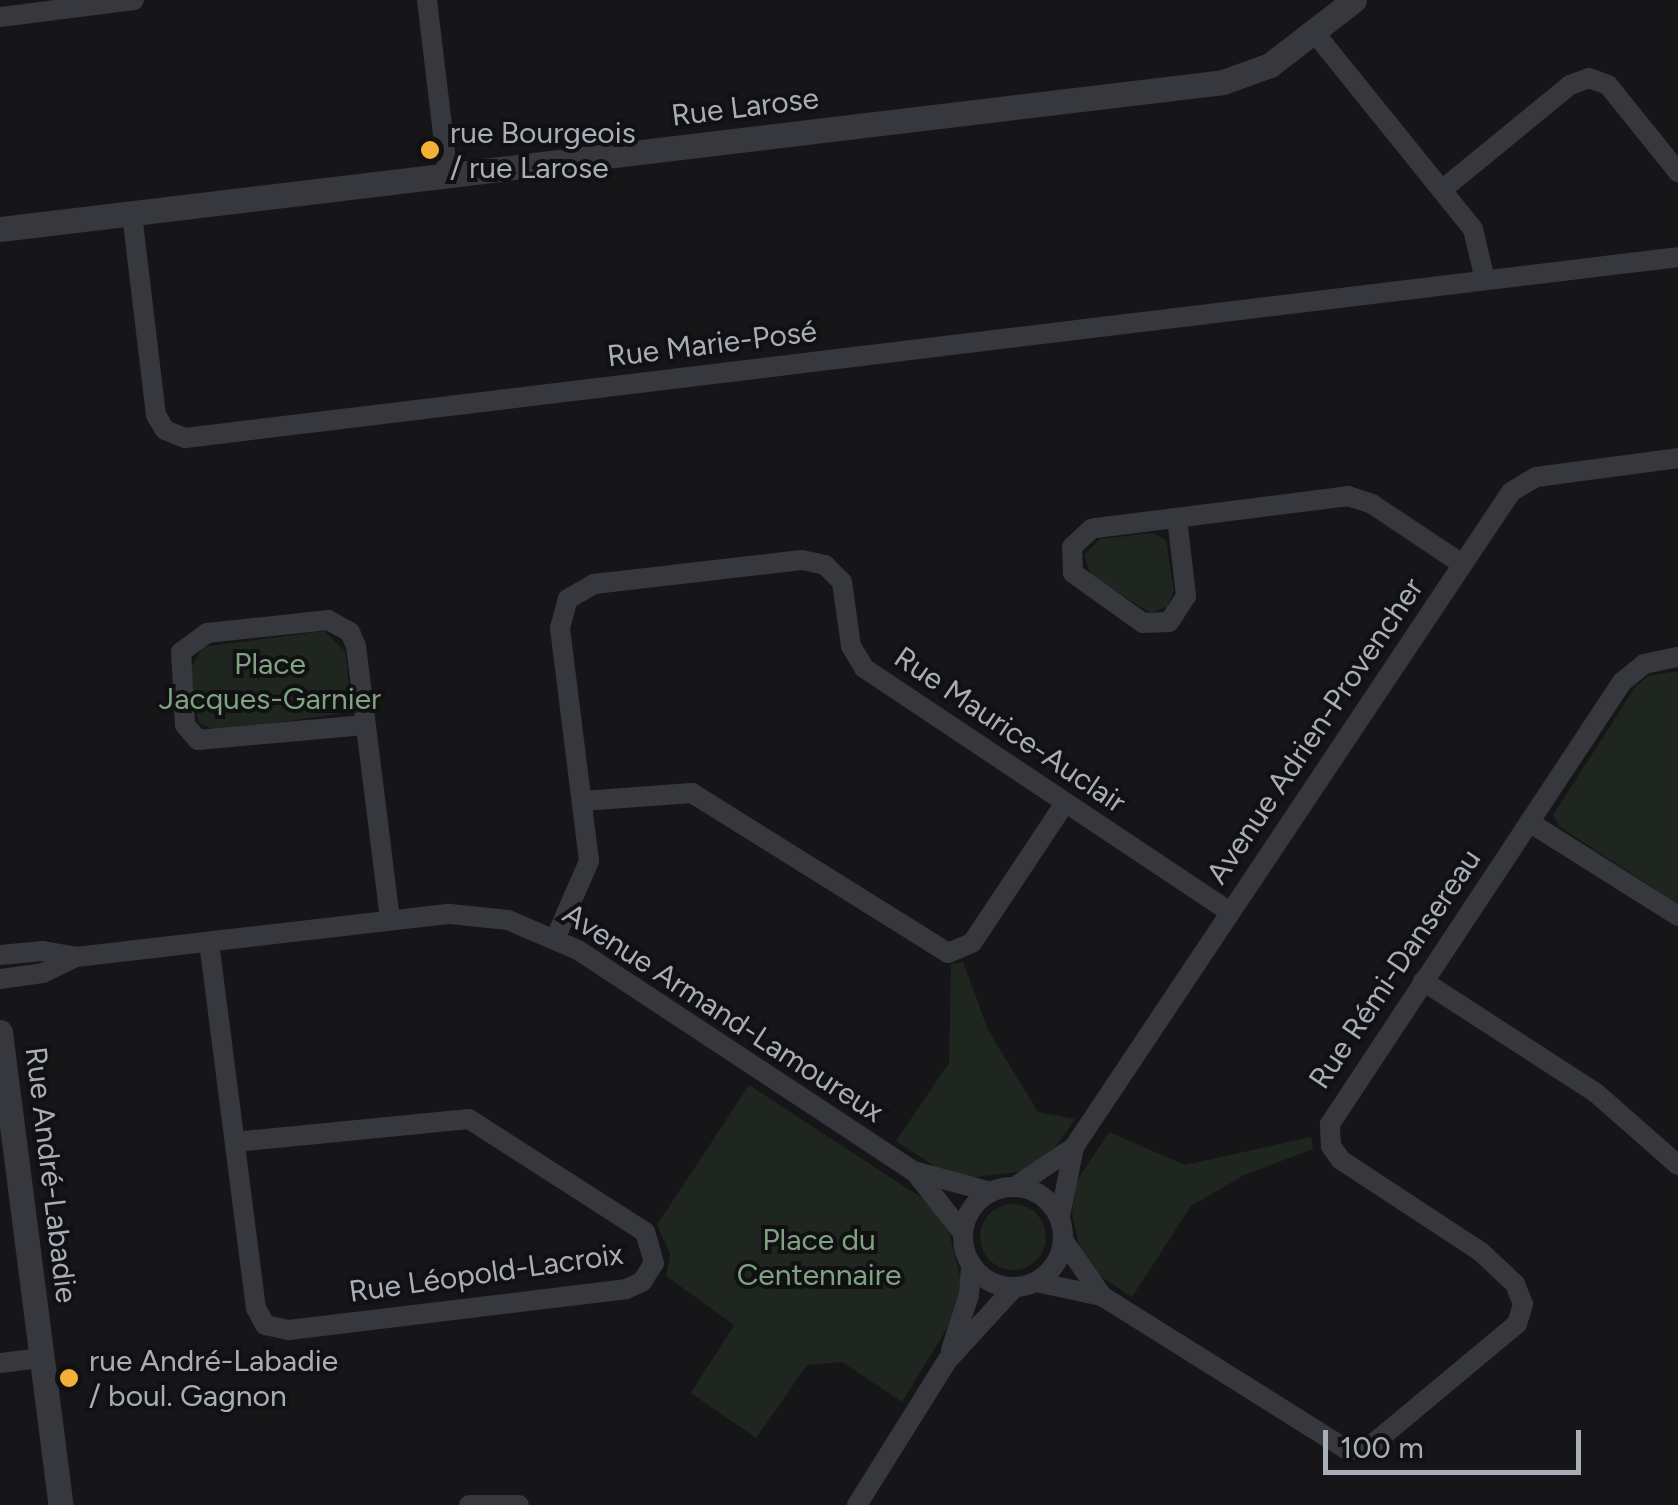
<!DOCTYPE html>
<meta charset="utf-8">
<style>
body{margin:0}
#map{position:relative;width:1678px;height:1505px;overflow:hidden;background:#161618;font-family:Figtree,sans-serif}
div>[style]{position:absolute}
.green>*{inset:0;background:#1e261f}
.round{border-radius:50%}
.minor>*{height:20px;margin:-10px;padding:0 10px;transform-origin:10px;border-radius:10px;background:#37383d}
.minor>.ring{margin:-10px;padding:0;box-sizing:content-box;background:none;border:20px solid #37383d;border-radius:50%}
.tertiary>*{height:25px;margin:-12.5px;padding:0 12.5px;transform-origin:12.5px;border-radius:12.5px;background:#37383d}
.dots>*{width:28px;height:28px;translate:-50% -50%;box-sizing:border-box;border:5px solid #111113;border-radius:50%}
span{translate:-50% -50%;white-space:nowrap;text-align:center;line-height:1.15;-webkit-text-stroke:8px #111113;paint-order:stroke}
.street-label{font-size:30px;color:#a8adb8}
.poi-label{font-size:30px;color:#a8adb8}
.left{translate:0 -50%;text-align:left}
.park-label{font-size:30px;color:#7fa381}
.scale{position:absolute;left:1323px;top:1430px;width:258px;height:45px;box-sizing:border-box;border:5px solid #a8adb8;border-top:0;padding-left:12px;font-size:30px;line-height:35px;white-space:nowrap;color:#a8adb8;-webkit-text-stroke:8px #111113;paint-order:stroke}
</style>
<div id="map">
<div class="green">
<div style="clip-path:polygon(1153px 533px,1166px 540px,1174px 591px,1167px 607px,1150px 613px,1091px 575px,1084px 555px,1100px 539px)"></div>
<div style="clip-path:polygon(324px 631px,345px 651px,351px 702px,345px 713px,217px 731px,199px 723px,189px 671px,203px 647px)"></div>
<div style="clip-path:polygon(1678px 671px,1678px 904px,1560px 827px,1553px 815px,1636px 686px,1648px 676px)"></div>
<div style="clip-path:polygon(963px 962px,988px 1030px,1038px 1112px,1075px 1119px,1049px 1156px,1027px 1171px,968px 1178px,939px 1169px,896px 1141px,949px 1063px,951px 964px)"></div>
<div style="clip-path:polygon(749px 1085px,925px 1200px,947px 1225px,961px 1280px,957px 1312px,902px 1402px,842px 1362px,807px 1365px,756px 1438px,691px 1393px,734px 1325px,666px 1276px,670px 1254px,657px 1225px)"></div>
<div style="clip-path:polygon(1109px 1132px,1185px 1165px,1311px 1137px,1313px 1149px,1244px 1175px,1191px 1206px,1132px 1297px,1097px 1274px,1081px 1252px,1072px 1215px,1076px 1182px)"></div>
<div class="round" style="left:980px;top:1204px;width:66px;height:66px"></div>
</div>
<div class="minor">
<div style="left:427px;top:0;width:176px;rotate:83.2deg"></div>
<div style="left:0;top:17px;width:135px;rotate:-7.2deg"></div>
<div style="left:1314px;top:32px;width:253px;rotate:51.1deg"></div>
<div style="left:1473px;top:229px;width:52px;rotate:76.8deg"></div>
<div style="left:1443px;top:189px;width:164px;rotate:-39.3deg"></div>
<div style="left:1570px;top:85px;width:20px;rotate:-20deg"></div>
<div style="left:1589px;top:78px;width:20px;rotate:20deg"></div>
<div style="left:1608px;top:85px;width:112px;rotate:51.2deg"></div>
<div style="left:132px;top:214px;width:202px;rotate:83.2deg"></div>
<div style="left:156px;top:415px;width:17px;rotate:59deg"></div>
<div style="left:165px;top:430px;width:22px;rotate:22deg"></div>
<div style="left:185px;top:438px;width:1504px;rotate:-6.91deg"></div>
<div style="left:1177px;top:518px;width:79px;rotate:83.4deg"></div>
<div style="left:1186px;top:596px;width:31px;rotate:123deg"></div>
<div style="left:1169px;top:622px;width:26px;rotate:178deg"></div>
<div style="left:1143px;top:623px;width:86px;rotate:-144.5deg"></div>
<div style="left:1073px;top:573px;width:26px;rotate:-92deg"></div>
<div style="left:1072px;top:547px;width:26px;rotate:-43deg"></div>
<div style="left:1091px;top:529px;width:5px;rotate:-11deg"></div>
<div style="left:1096px;top:528px;width:248px;rotate:-7.2deg"></div>
<div style="left:1342px;top:497px;width:6px;rotate:-9deg"></div>
<div style="left:1348px;top:496px;width:25px;rotate:18deg"></div>
<div style="left:1372px;top:504px;width:108px;rotate:33.7deg"></div>
<div style="left:365px;top:725px;width:168px;rotate:174.9deg"></div>
<div style="left:198px;top:740px;width:20px;rotate:-131deg"></div>
<div style="left:185px;top:725px;width:73px;rotate:-93.1deg"></div>
<div style="left:181px;top:652px;width:32px;rotate:-36deg"></div>
<div style="left:207px;top:633px;width:122px;rotate:-6.1deg"></div>
<div style="left:328px;top:620px;width:25px;rotate:29deg"></div>
<div style="left:350px;top:632px;width:15px;rotate:67deg"></div>
<div style="left:356px;top:646px;width:275px;rotate:82.9deg"></div>
<div style="left:582px;top:801px;width:110px;rotate:-4.2deg"></div>
<div style="left:692px;top:793px;width:302px;rotate:32deg"></div>
<div style="left:948px;top:953px;width:26px;rotate:-23deg"></div>
<div style="left:972px;top:943px;width:168px;rotate:-56.4deg"></div>
<div style="left:1529px;top:822px;width:176px;rotate:32.2deg"></div>
<div style="left:556px;top:937px;width:83px;rotate:-66.5deg"></div>
<div style="left:589px;top:861px;width:235px;rotate:-97.1deg"></div>
<div style="left:560px;top:628px;width:30px;rotate:-75deg"></div>
<div style="left:568px;top:599px;width:30px;rotate:-30deg"></div>
<div style="left:594px;top:584px;width:209px;rotate:-6.6deg"></div>
<div style="left:802px;top:560px;width:24px;rotate:12deg"></div>
<div style="left:825px;top:565px;width:24px;rotate:45deg"></div>
<div style="left:842px;top:582px;width:65px;rotate:82deg"></div>
<div style="left:851px;top:646px;width:26px;rotate:59deg"></div>
<div style="left:864px;top:668px;width:440px;rotate:33.7deg"></div>
<div style="left:209px;top:942px;width:369px;rotate:82.7deg"></div>
<div style="left:256px;top:1308px;width:19px;rotate:62deg"></div>
<div style="left:265px;top:1325px;width:25px;rotate:12deg"></div>
<div style="left:289px;top:1330px;width:339px;rotate:-6.9deg"></div>
<div style="left:626px;top:1289px;width:17px;rotate:-24deg"></div>
<div style="left:642px;top:1282px;width:22px;rotate:-58deg"></div>
<div style="left:654px;top:1263px;width:32px;rotate:-106deg"></div>
<div style="left:645px;top:1232px;width:209px;rotate:-147.3deg"></div>
<div style="left:469px;top:1119px;width:234px;rotate:174.4deg"></div>
<div style="left:0;top:955px;width:43px;rotate:-5.3deg"></div>
<div style="left:43px;top:951px;width:34px;rotate:10deg"></div>
<div style="left:76px;top:957px;width:376px;rotate:-6.6deg"></div>
<div style="left:450px;top:914px;width:58px;rotate:5.9deg"></div>
<div style="left:508px;top:920px;width:76px;rotate:23.2deg"></div>
<div style="left:578px;top:950px;width:404px;rotate:33.4deg"></div>
<div style="left:915px;top:1172px;width:78px;rotate:51.8deg"></div>
<div style="left:0;top:979px;width:43px;rotate:-7.9deg"></div>
<div style="left:43px;top:973px;width:37px;rotate:-26deg"></div>
<div style="left:1423px;top:981px;width:206px;rotate:32.9deg"></div>
<div style="left:1596px;top:1093px;width:109px;rotate:41.3deg"></div>
<div style="left:917px;top:1172px;width:77px;rotate:15.1deg"></div>
<div style="left:1016px;top:1186px;width:70px;rotate:-33.9deg"></div>
<div style="left:1074px;top:1147px;width:787px;rotate:-56.29deg"></div>
<div style="left:1511px;top:492px;width:29px;rotate:-31deg"></div>
<div style="left:1536px;top:477px;width:143px;rotate:-7.6deg"></div>
<div class="ring" style="left:963px;top:1187px;width:80px;height:80px"></div>
<div style="left:1060px;top:1216px;width:70px;rotate:-78.5deg"></div>
<div style="left:1063px;top:1240px;width:68px;rotate:55.1deg"></div>
<div style="left:1036px;top:1282px;width:67px;rotate:12deg"></div>
<div style="left:1102px;top:1296px;width:292px;rotate:32.1deg"></div>
<div style="left:1349px;top:1451px;width:26px;rotate:-18deg"></div>
<div style="left:1374px;top:1443px;width:186px;rotate:-39.8deg"></div>
<div style="left:1517px;top:1324px;width:21px;rotate:-73deg"></div>
<div style="left:1523px;top:1304px;width:22px;rotate:-112deg"></div>
<div style="left:1515px;top:1284px;width:47px;rotate:-136.7deg"></div>
<div style="left:1481px;top:1252px;width:168px;rotate:-146.7deg"></div>
<div style="left:1341px;top:1160px;width:17px;rotate:-126deg"></div>
<div style="left:1331px;top:1146px;width:22px;rotate:-93deg"></div>
<div style="left:1330px;top:1124px;width:530px;rotate:-56.55deg"></div>
<div style="left:1622px;top:682px;width:28px;rotate:-39deg"></div>
<div style="left:1644px;top:664px;width:35px;rotate:-12deg"></div>
<div style="left:951px;top:1350px;width:58px;rotate:-71.9deg"></div>
<div style="left:969px;top:1295px;width:31px;rotate:-86deg"></div>
<div style="left:0;top:1363px;width:40px;rotate:-7.1deg"></div>
<div style="left:469px;top:1505px;width:50px"></div>
<div style="left:857px;top:1505px;width:170px;rotate:-58deg"></div>
<div style="left:947px;top:1361px;width:99px;rotate:-47.5deg"></div>
</div>
<div class="tertiary">
<div style="left:0;top:229px;width:1232px;rotate:-6.85deg"></div>
<div style="left:1223px;top:82px;width:50px;rotate:-19.9deg"></div>
<div style="left:1270px;top:65px;width:106px;rotate:-37.7deg"></div>
<div style="left:0;top:1032px;width:477px;rotate:82.7deg"></div>
</div>
<div class="dots">
<div style="left:430px;top:150px;background:#f2b134"></div>
<div style="left:69px;top:1378px;background:#f2b134"></div>
</div>
<div class="street-label">
<span style="left:745px;top:107px;rotate:-7deg">Rue Larose</span>
<span style="left:712px;top:344px;rotate:-7deg">Rue Marie-Posé</span>
<span style="left:1010px;top:730px;rotate:34deg">Rue Maurice-Auclair</span>
<span style="left:1315px;top:731px;rotate:-56deg">Avenue Adrien-Provencher</span>
<span style="left:1395px;top:969px;rotate:-56deg">Rue Rémi-Dansereau</span>
<span style="left:723px;top:1013px;rotate:33deg">Avenue Armand-Lamoureux</span>
<span style="left:51px;top:1175px;rotate:83deg">Rue André-Labadie</span>
<span style="left:486px;top:1273px;rotate:-8deg">Rue Léopold-Lacroix</span>
</div>
<div class="poi-label">
<span class="left" style="left:450px;top:150px">rue Bourgeois<br>/ rue Larose</span>
<span class="left" style="left:89px;top:1378px">rue André-Labadie<br>/ boul. Gagnon</span>
</div>
<div class="park-label">
<span style="left:270px;top:681px">Place<br>Jacques-Garnier</span>
<span style="left:819px;top:1257px">Place du<br>Centennaire</span>
</div>
<div class="scale">100 m</div>
</div>
